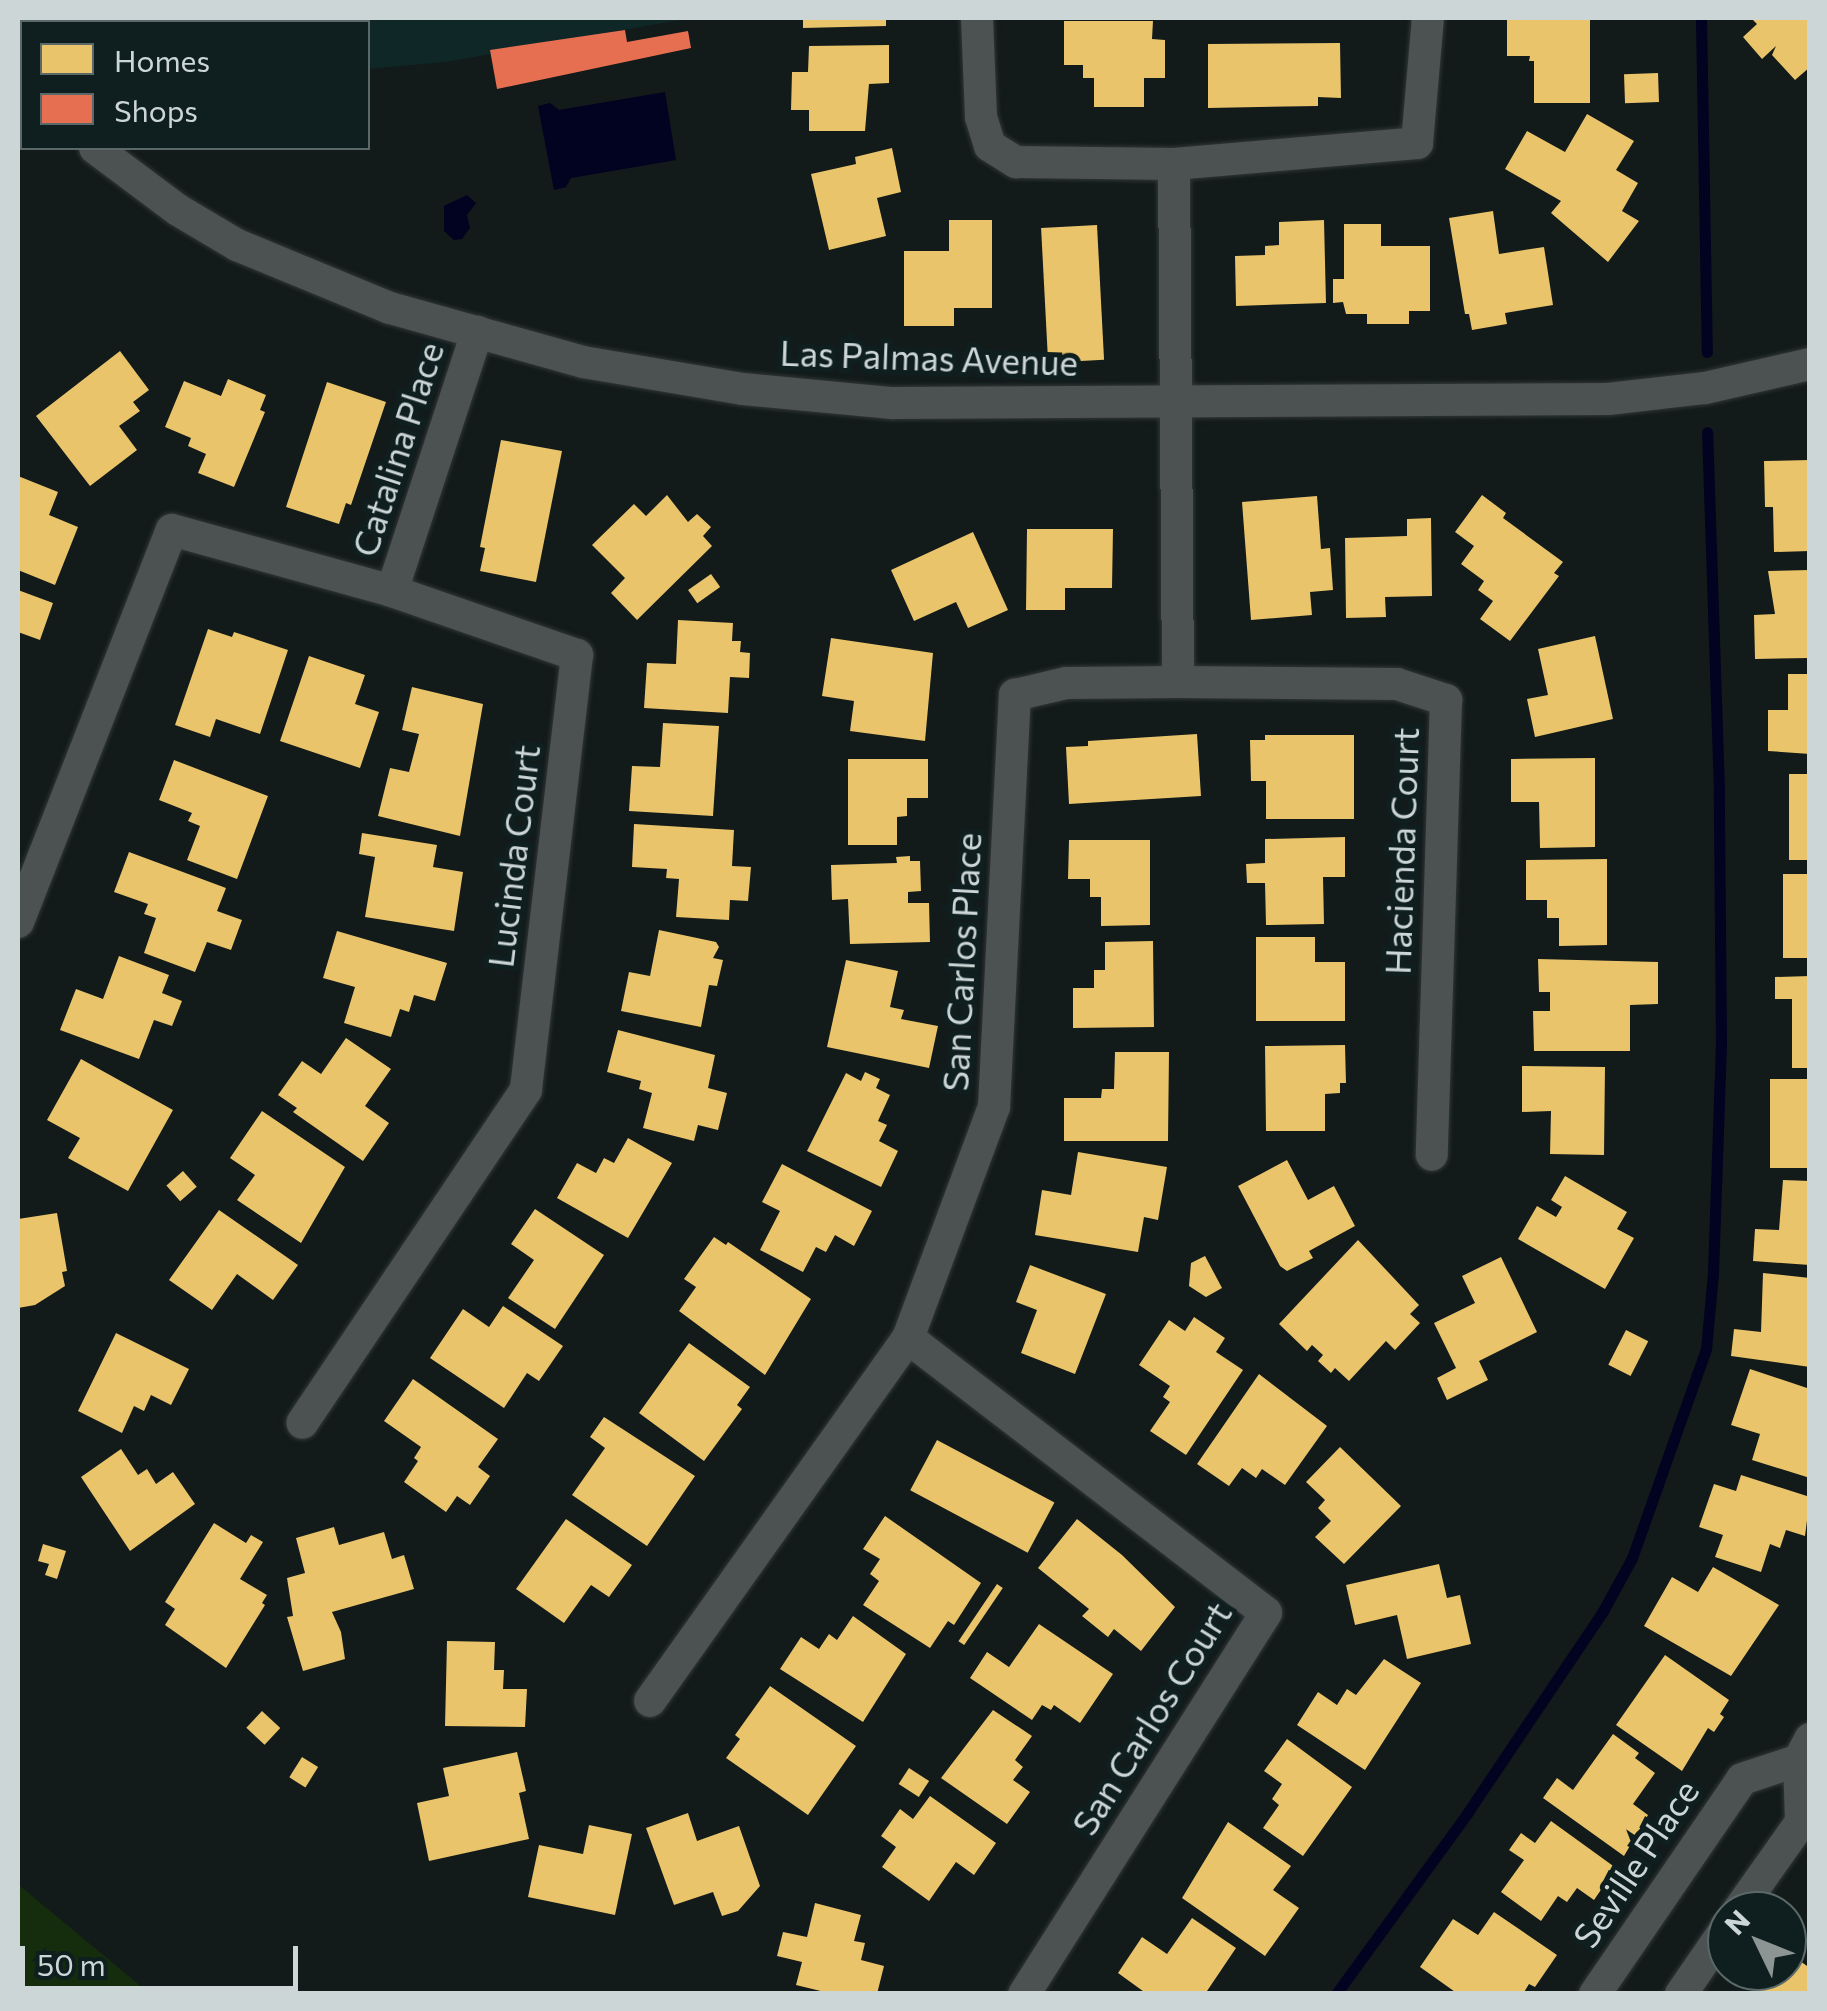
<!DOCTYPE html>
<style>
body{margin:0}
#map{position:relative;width:1827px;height:2011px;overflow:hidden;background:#121a1a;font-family:Commissioner,sans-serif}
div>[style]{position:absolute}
.built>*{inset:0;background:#0f2726}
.green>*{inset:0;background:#152d0d}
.water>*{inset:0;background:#020221}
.homes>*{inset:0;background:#e9c46a;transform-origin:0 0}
.shops>*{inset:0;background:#e76f51}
.stream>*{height:11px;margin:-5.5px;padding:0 5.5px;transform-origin:5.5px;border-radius:5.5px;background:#020221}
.roads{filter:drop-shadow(0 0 2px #313636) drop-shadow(0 0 2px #313636)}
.minor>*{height:32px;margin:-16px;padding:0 16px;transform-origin:16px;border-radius:16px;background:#4c5151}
span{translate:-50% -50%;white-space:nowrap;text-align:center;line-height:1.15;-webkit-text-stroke:10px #0f1e1e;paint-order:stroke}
.street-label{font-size:35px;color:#cdd6d6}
.frame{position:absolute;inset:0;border:20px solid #cdd6d6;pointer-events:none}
.legend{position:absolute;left:20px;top:20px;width:350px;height:130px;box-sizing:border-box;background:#0f1e1e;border:2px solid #5b6868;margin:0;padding:12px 18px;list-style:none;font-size:30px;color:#cdd6d6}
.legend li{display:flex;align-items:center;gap:20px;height:50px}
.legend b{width:50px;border:2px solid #5b6868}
.north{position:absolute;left:1707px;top:1891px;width:100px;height:100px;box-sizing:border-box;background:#0f1e1e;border:2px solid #5b6868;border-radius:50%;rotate:313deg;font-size:28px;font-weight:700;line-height:40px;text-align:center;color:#cdd6d6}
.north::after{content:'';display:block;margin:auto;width:35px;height:45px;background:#8c9494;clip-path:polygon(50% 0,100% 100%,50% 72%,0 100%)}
.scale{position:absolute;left:20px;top:1946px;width:278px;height:45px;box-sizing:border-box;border:5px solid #cdd6d6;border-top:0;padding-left:12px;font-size:30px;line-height:35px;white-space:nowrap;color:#cdd6d6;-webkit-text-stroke:8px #0f1e1e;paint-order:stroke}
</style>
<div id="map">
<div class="built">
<div style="clip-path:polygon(30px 18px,691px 18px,446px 62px,368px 69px,368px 22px,36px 22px)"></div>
</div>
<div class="green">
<div style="clip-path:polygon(18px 1884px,20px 1886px,149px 1993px,18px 1993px)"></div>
</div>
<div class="water">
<div style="clip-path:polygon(665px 92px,676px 160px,571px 178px,566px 187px,554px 190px,538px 106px,550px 103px,559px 110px)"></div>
<div style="clip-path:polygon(467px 195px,476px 203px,467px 215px,470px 228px,462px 239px,454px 240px,444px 231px,444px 206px)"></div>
</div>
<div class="homes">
<div style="clip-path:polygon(803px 18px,886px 18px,886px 26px,803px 28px)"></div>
<div style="clip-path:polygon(1507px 18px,1590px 18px,1590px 103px,1534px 103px,1534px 61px,1529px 61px,1530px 56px,1507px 56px)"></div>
<div style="clip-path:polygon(1751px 18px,1810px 18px,1810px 67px,1795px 80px,1772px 55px,1776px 46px,1762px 59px,1743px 37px,1757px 24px)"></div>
<div style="clip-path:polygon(1064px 21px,1153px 21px,1152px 39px,1165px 40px,1165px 78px,1144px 78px,1144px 107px,1094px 107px,1094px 78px,1083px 78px,1083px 65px,1064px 65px)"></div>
<div style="clip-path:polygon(1340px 43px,1341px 98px,1318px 97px,1318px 106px,1208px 108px,1208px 44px)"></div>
<div style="clip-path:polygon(889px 45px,889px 83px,869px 84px,865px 131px,809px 131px,809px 110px,791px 110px,792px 72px,808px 72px,809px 46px)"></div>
<div style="left:1658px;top:73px;width:29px;height:34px;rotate:88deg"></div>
<div style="clip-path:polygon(1587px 114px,1634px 141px,1616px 170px,1638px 183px,1622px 211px,1639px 221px,1608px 262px,1551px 213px,1561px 201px,1505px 169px,1527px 131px,1565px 152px)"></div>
<div style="clip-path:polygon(892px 148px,901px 192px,877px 198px,886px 236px,829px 250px,811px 174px,856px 164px,855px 157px)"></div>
<div style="clip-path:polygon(1493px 211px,1499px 254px,1544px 247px,1553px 305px,1505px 313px,1507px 324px,1472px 330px,1469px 314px,1465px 314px,1449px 218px)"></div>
<div style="clip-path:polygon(949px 220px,992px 220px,992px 308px,954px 308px,954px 326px,904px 326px,904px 251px,949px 251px)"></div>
<div style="clip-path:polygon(1324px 220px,1326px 303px,1236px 306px,1235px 256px,1265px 255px,1265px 246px,1279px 245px,1279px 222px)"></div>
<div style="clip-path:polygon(1344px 224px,1381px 224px,1381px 246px,1430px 246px,1430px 311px,1409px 311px,1409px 324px,1367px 324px,1367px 314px,1346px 314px,1343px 302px,1333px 303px,1333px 279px,1344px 279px)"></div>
<div style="left:1097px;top:225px;width:135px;height:56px;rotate:87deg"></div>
<div style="clip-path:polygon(120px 351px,149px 390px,133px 402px,140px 411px,119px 426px,137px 450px,90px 486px,36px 416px)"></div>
<div style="clip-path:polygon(228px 379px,266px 395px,260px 410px,265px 412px,234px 487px,198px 473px,206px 454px,188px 446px,191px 438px,165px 427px,184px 381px,221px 396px)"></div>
<div style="clip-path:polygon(327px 382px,386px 402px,351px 505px,346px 503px,339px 524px,286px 507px)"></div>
<div style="clip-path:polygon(501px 440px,562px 451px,536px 582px,480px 571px,485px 548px,480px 547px)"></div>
<div style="clip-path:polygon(1810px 460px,1810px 551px,1774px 552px,1773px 507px,1765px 507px,1764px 461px)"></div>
<div style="clip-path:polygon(18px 476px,58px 492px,49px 515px,78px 527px,55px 585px,18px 570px)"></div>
<div style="clip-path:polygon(667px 495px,688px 522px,697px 514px,711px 527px,703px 536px,712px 546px,637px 620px,611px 593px,625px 578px,592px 545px,634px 504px,646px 516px)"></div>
<div style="clip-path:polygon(1482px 495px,1506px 513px,1503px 518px,1563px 562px,1554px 573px,1559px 576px,1510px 641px,1480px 619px,1493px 601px,1478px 590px,1484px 581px,1461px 564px,1474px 546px,1455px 532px)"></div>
<div style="clip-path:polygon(1317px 496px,1321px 549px,1330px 548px,1333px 590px,1310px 592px,1312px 615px,1251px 620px,1242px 502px)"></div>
<div style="clip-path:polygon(1431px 518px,1432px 596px,1385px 597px,1386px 617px,1346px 618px,1345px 538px,1407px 536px,1407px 519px)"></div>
<div style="clip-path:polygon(1027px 529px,1113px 529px,1112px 588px,1065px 588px,1065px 610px,1026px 610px)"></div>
<div style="clip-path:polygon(973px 532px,1008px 610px,968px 628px,956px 602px,914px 621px,891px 570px)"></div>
<div style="clip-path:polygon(1810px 570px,1810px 658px,1755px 659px,1754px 615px,1775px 614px,1768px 571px)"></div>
<div style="left:711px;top:574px;width:16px;height:28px;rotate:55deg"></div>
<div style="clip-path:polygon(18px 590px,53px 603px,40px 640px,18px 632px)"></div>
<div style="clip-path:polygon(678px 620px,733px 623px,732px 641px,741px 641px,740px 652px,750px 653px,749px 678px,730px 677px,728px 713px,644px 708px,647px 663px,676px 664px)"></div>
<div style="clip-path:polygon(208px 629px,232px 637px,234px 632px,288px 650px,260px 734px,216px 719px,210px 737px,175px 725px)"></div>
<div style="clip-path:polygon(1595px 636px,1613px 719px,1535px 737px,1527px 699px,1548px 695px,1538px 649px)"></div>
<div style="clip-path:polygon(831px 638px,933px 653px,925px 741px,850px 731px,854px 701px,822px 696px)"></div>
<div style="clip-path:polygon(309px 656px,365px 675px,355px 704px,379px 712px,360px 768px,280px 741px)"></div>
<div style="clip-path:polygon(1788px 674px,1810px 674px,1810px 754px,1768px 751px,1768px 710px,1788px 710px)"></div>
<div style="clip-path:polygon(412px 687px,483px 704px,460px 836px,378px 816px,390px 768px,409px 772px,419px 734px,402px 730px)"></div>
<div style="clip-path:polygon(663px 723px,719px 726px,713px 816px,629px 811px,632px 766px,660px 767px)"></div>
<div style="clip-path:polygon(1197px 734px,1201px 796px,1069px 804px,1066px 747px,1088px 746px,1088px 741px)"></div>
<div style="clip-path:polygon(1265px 735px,1354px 735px,1354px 819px,1266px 819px,1266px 781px,1251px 781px,1250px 740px,1265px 740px)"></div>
<div style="clip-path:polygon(1595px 758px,1595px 847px,1540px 848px,1539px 802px,1511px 802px,1511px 759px)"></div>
<div style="clip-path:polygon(848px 759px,928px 759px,928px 798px,907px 798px,907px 816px,897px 817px,897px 845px,848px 845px)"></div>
<div style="clip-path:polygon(174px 760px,268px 796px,237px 879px,187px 860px,200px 826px,188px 821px,192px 813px,159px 800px)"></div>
<div style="left:1810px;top:774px;width:86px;height:21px;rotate:90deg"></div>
<div style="clip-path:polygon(634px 824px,734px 830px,732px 866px,751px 867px,748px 901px,730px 900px,729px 920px,676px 917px,679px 879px,666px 878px,667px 869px,632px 867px)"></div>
<div style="clip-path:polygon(362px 833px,437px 845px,433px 867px,463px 872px,454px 931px,365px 917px,375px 857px,359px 854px)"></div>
<div style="clip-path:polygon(1345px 837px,1345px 877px,1323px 877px,1324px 924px,1266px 925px,1265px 883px,1247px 883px,1246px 864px,1265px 863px,1265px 839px)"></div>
<div style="clip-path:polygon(1069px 840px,1150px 840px,1150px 925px,1101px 926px,1101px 897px,1090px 897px,1090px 879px,1068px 879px)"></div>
<div style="clip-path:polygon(129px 852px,226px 888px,217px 911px,242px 920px,231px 950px,207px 942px,195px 972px,144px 953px,156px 918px,144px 914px,148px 904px,114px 892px)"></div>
<div style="clip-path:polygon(910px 856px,910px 861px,920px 861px,921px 891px,908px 892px,908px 903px,929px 903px,930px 942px,850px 944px,848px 899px,832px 900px,831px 865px,897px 863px,896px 857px)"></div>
<div style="clip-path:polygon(1607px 859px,1607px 945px,1559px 946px,1559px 918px,1547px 918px,1547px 900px,1526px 900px,1526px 860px)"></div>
<div style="left:1783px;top:874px;width:27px;height:84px"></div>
<div style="clip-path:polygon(659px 930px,716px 942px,719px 947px,713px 958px,723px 960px,717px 986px,709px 985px,701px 1027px,621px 1011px,629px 972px,650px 976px)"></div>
<div style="clip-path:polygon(337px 931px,447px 963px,435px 1001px,414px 995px,409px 1012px,400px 1009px,391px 1037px,344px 1023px,355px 987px,323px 978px)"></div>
<div style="clip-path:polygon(1256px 937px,1315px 937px,1315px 962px,1345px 962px,1345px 1021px,1256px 1021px)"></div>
<div style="clip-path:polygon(1153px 941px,1154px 1027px,1073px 1028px,1073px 988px,1094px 988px,1094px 970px,1105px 970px,1105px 942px)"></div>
<div style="clip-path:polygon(119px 956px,169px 975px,162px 993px,182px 1001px,172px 1026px,154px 1020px,139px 1059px,60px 1030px,76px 989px,103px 999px)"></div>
<div style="clip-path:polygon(1538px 959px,1658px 962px,1658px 1004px,1630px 1005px,1630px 1051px,1534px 1051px,1533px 1011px,1550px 1011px,1550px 992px,1539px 992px)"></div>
<div style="clip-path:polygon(846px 960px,898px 971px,890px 1007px,904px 1010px,901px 1019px,938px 1026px,929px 1068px,827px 1047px)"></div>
<div style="clip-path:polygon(1810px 976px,1810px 1068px,1792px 1068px,1792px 999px,1775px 999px,1775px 977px)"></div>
<div style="clip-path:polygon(618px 1030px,715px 1055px,708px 1088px,727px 1093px,718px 1130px,698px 1125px,694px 1141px,643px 1128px,652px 1093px,639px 1089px,641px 1081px,607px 1072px)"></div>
<div style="clip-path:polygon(346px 1038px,391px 1069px,365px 1106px,389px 1123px,363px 1161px,293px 1112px,297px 1108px,278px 1095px,302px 1061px,321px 1074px)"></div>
<div style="clip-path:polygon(1345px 1045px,1346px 1083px,1340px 1083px,1340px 1093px,1325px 1094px,1325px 1131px,1266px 1131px,1265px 1046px)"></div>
<div style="clip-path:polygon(1115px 1052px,1169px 1052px,1168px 1141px,1064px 1141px,1064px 1098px,1101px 1098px,1102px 1089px,1114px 1089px)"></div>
<div style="clip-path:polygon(81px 1059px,173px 1110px,128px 1191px,68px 1158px,80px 1138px,47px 1120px)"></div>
<div style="clip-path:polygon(1522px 1066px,1605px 1067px,1604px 1155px,1550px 1154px,1551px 1111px,1522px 1112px)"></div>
<div style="clip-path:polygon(865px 1072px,880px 1079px,876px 1088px,890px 1095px,878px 1121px,887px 1125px,879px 1141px,898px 1151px,881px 1187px,807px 1151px,846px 1073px,861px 1081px)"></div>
<div style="left:1770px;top:1079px;width:40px;height:89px"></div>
<div style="clip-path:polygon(262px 1111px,345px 1167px,301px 1243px,237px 1200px,255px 1175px,230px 1158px)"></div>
<div style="clip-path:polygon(628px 1138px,672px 1163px,628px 1238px,557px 1198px,577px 1163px,596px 1173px,604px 1158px,614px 1163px)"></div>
<div style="clip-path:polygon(1078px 1152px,1167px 1167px,1158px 1220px,1144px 1217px,1138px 1252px,1035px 1235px,1042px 1190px,1071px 1195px)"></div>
<div style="clip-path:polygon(1287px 1160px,1308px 1200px,1334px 1186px,1355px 1226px,1309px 1251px,1313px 1258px,1287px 1271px,1280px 1266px,1238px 1186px)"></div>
<div style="clip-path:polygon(782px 1164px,872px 1211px,854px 1246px,835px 1235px,826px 1252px,816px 1247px,803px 1272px,760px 1250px,780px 1211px,762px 1202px)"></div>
<div style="left:183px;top:1171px;width:21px;height:22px;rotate:49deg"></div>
<div style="clip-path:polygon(1565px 1176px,1627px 1212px,1617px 1229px,1634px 1238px,1605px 1289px,1518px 1239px,1537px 1206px,1556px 1217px,1562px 1207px,1551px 1200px)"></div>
<div style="clip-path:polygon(1783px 1180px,1810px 1181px,1810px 1265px,1753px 1261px,1755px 1229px,1779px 1230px)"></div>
<div style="clip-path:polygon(535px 1209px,604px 1255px,555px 1329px,508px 1298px,534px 1260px,511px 1244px)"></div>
<div style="clip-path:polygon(219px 1210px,298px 1265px,273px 1300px,237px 1274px,212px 1310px,169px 1280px)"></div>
<div style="clip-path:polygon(57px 1213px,67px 1271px,62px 1272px,65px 1286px,35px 1305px,18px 1308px,18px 1219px)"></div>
<div style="clip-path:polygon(714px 1237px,726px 1245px,728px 1242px,811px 1299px,765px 1375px,679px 1311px,696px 1287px,684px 1279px)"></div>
<div style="clip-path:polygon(1358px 1240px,1419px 1305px,1410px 1314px,1420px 1323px,1395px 1350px,1386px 1341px,1349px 1381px,1335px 1368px,1331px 1373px,1318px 1361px,1323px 1355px,1312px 1345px,1307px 1351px,1279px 1324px)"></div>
<div style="clip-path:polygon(1205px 1256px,1222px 1288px,1206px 1297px,1189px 1286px,1191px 1263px)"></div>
<div style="clip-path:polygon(1501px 1257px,1537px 1332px,1479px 1361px,1488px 1380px,1447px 1400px,1437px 1378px,1456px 1368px,1434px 1323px,1475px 1303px,1462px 1276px)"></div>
<div style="clip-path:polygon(1030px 1265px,1106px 1294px,1075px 1374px,1021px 1353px,1037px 1310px,1016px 1302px)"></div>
<div style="clip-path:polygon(1763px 1273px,1810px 1278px,1810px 1367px,1731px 1356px,1734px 1329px,1761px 1332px)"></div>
<div style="clip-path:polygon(503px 1306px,563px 1346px,539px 1381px,527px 1373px,504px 1408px,430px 1358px,463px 1309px,489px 1327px)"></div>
<div style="clip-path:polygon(1194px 1317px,1225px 1338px,1216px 1352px,1243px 1370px,1186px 1455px,1150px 1431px,1170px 1402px,1163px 1397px,1170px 1386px,1139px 1365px,1169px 1320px,1185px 1331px)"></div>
<div style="left:1626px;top:1330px;width:25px;height:39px;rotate:27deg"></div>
<div style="clip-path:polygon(116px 1333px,189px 1369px,171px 1405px,151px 1395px,144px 1411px,134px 1406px,122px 1433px,78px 1411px)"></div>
<div style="clip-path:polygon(689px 1343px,750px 1387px,737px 1405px,742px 1409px,704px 1461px,639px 1413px)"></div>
<div style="clip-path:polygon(1750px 1369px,1810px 1389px,1810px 1478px,1752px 1460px,1760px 1434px,1731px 1425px)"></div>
<div style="clip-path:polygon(1259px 1374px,1327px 1426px,1285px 1485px,1262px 1469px,1256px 1478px,1242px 1468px,1229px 1486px,1197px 1464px)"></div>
<div style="clip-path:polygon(413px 1379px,498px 1439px,478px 1467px,490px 1476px,470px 1505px,457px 1496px,446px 1512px,404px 1482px,418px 1461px,414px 1458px,421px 1447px,384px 1421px)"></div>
<div style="clip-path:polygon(604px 1417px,695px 1476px,647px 1546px,572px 1495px,605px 1448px,590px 1437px)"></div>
<div style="left:937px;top:1440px;width:133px;height:57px;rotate:28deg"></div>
<div style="clip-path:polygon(1340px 1447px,1401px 1506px,1344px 1564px,1315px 1537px,1331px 1521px,1318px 1508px,1325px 1500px,1306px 1482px)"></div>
<div style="clip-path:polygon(121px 1449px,138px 1475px,147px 1469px,156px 1484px,173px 1472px,195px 1504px,130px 1551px,81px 1477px)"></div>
<div style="clip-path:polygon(1741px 1475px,1810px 1497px,1805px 1536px,1786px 1530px,1780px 1548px,1770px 1544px,1761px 1572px,1715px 1557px,1723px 1535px,1699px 1527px,1714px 1484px,1736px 1491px)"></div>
<div style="clip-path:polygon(885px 1516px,981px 1583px,954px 1625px,948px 1621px,930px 1648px,863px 1605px,879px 1581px,870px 1574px,880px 1559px,863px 1549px)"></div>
<div style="clip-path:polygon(566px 1519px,632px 1565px,609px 1597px,591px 1585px,564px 1623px,516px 1589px)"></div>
<div style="clip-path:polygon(1077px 1519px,1122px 1555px,1175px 1607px,1141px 1651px,1114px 1629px,1108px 1637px,1082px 1616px,1089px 1609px,1038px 1568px)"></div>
<div style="clip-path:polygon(214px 1523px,246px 1543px,251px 1535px,263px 1542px,240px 1579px,267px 1595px,262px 1603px,265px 1605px,226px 1668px,165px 1625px,175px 1609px,165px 1602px)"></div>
<div style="clip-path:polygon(334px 1527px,339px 1545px,384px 1532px,392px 1559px,404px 1555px,414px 1589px,332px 1612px,341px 1632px,345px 1659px,303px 1671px,287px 1617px,293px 1616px,287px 1578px,305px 1573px,296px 1538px)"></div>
<div style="clip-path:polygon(43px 1544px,66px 1551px,57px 1579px,45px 1575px,49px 1564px,38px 1561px)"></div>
<div style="clip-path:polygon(1439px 1564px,1447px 1598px,1460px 1595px,1471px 1644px,1407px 1659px,1397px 1615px,1355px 1625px,1346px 1585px)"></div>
<div style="clip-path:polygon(1713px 1567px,1779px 1605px,1731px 1676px,1644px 1626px,1672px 1577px,1698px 1592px)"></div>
<div style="left:997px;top:1584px;width:7px;height:69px;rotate:34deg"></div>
<div style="clip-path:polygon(853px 1616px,906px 1654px,863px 1722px,780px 1669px,801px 1637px,819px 1649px,829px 1634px,837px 1640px)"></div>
<div style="clip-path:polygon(1039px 1624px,1113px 1674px,1080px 1723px,1054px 1705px,1051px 1710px,1042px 1705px,1032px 1720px,970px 1678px,987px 1652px,1009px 1667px)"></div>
<div style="clip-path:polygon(447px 1641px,495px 1642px,494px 1670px,504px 1670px,503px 1689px,527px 1689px,525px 1727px,445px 1726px)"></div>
<div style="clip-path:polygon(1665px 1655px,1729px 1700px,1720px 1714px,1724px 1717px,1714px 1732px,1708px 1728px,1682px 1771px,1616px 1725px)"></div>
<div style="clip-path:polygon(1384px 1659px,1421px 1683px,1365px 1770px,1297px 1725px,1318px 1692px,1337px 1705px,1347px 1689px,1356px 1695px)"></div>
<div style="clip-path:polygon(770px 1686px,856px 1746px,808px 1815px,726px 1758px,740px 1739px,735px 1735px)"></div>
<div style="clip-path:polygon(993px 1710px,1032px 1736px,1015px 1760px,1023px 1767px,1013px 1780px,1030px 1792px,1007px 1824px,941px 1778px)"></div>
<div style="left:262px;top:1711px;width:25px;height:23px;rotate:43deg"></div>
<div style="clip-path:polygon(1613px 1734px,1639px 1753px,1635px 1758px,1655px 1773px,1633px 1804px,1648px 1815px,1624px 1856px,1543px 1798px,1557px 1778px,1573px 1790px)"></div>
<div style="clip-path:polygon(1287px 1739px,1352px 1787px,1303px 1856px,1263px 1828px,1279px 1805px,1272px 1799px,1282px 1784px,1264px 1771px)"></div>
<div style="clip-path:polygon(517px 1752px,526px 1791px,519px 1793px,529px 1839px,429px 1861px,417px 1803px,449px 1796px,443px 1768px)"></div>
<div style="left:302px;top:1757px;width:19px;height:24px;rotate:32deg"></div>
<div style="left:909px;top:1768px;width:24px;height:19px;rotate:33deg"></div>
<div style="clip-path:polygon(930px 1796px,996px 1843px,974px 1875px,956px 1862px,929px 1901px,882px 1867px,896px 1847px,881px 1836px,900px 1809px,913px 1819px)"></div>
<div style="clip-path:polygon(688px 1813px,697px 1841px,739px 1826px,760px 1886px,738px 1911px,722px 1916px,713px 1892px,674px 1905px,646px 1828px)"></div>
<div style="clip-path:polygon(1551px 1821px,1616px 1868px,1594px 1900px,1577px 1888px,1567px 1902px,1558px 1896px,1541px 1921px,1501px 1892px,1524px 1860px,1509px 1850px,1521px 1833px,1535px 1843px)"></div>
<div style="clip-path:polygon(1228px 1822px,1291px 1866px,1273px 1890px,1299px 1908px,1265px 1956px,1182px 1898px)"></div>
<div style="clip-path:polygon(589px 1825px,632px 1834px,615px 1915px,528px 1897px,539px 1845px,583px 1854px)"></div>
<div style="clip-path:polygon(815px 1903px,861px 1915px,854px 1941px,865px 1943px,861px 1960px,884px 1966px,877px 1994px,833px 1994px,796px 1985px,802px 1962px,777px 1956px,783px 1932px,807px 1937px)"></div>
<div style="clip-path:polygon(1494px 1912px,1557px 1955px,1535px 1987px,1529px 1984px,1523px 1994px,1458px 1994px,1420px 1967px,1453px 1919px,1478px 1935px)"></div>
<div style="clip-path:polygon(1192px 1918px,1236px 1948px,1205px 1994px,1147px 1994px,1118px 1973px,1142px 1937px,1167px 1954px)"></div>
<div style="clip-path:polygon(1787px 1952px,1810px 1968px,1810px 1994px,1757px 1994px,1764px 1983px,1758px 1979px,1764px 1971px,1787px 1971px)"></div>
</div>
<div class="shops">
<div style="clip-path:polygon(625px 30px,627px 42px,688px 31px,691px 48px,497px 89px,490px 50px)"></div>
</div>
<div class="stream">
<div style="left:1701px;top:18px;width:334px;rotate:89deg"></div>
<div style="left:1336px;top:1994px;width:225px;rotate:-54deg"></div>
<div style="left:1468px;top:1812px;width:242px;rotate:-56.1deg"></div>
<div style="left:1603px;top:1611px;width:60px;rotate:-61.3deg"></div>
<div style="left:1632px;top:1558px;width:222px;rotate:-70.5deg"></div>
<div style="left:1706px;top:1349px;width:76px;rotate:-84.7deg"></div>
<div style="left:1713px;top:1273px;width:228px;rotate:-88deg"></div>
<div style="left:1721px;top:1045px;width:254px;rotate:-90.5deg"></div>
<div style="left:1719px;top:791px;width:359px;rotate:-91.9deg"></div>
</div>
<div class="roads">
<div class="minor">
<div style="left:977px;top:18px;width:99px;rotate:87.7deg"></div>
<div style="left:981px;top:117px;width:30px;rotate:73deg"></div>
<div style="left:990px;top:146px;width:31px;rotate:32deg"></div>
<div style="left:1016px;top:162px;width:158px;rotate:0.7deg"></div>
<div style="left:1174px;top:164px;width:244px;rotate:-4.9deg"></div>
<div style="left:1417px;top:143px;width:125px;rotate:-85deg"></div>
<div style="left:18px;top:61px;width:6px;rotate:45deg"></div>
<div style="left:18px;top:120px;width:4px;rotate:27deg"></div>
<div style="left:95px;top:148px;width:104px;rotate:36.8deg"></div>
<div style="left:178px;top:210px;width:69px;rotate:30.7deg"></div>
<div style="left:237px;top:245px;width:165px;rotate:22.4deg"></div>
<div style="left:390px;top:308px;width:200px;rotate:15.6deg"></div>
<div style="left:583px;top:362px;width:162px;rotate:9.6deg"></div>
<div style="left:743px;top:389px;width:150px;rotate:5.4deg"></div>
<div style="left:892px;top:403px;width:716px;rotate:-0.32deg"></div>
<div style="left:1608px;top:399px;width:98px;rotate:-6.5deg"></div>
<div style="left:1705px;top:388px;width:108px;rotate:-12.9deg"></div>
<div style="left:392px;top:591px;width:273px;rotate:-71.8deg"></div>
<div style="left:1178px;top:682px;width:219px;rotate:0.5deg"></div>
<div style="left:1397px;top:684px;width:52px;rotate:18.1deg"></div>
<div style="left:1446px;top:700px;width:455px;rotate:91.8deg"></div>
<div style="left:18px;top:922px;width:421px;rotate:-68.6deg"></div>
<div style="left:172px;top:530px;width:228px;rotate:15.5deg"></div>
<div style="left:392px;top:591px;width:196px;rotate:19.1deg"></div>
<div style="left:577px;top:655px;width:438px;rotate:96.7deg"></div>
<div style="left:526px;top:1090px;width:401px;rotate:123.9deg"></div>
<div style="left:908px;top:1338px;width:451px;rotate:37.5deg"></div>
<div style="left:1266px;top:1613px;width:451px;rotate:122.4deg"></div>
<div style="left:650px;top:1701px;width:445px;rotate:-54.6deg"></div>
<div style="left:908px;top:1338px;width:246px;rotate:-69.6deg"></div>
<div style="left:994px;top:1107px;width:413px;rotate:-87.1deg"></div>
<div style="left:1015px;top:695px;width:52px;rotate:-13.2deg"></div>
<div style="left:1066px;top:683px;width:112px;rotate:-0.5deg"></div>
<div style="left:1178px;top:682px;width:518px;rotate:-90.44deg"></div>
<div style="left:1738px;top:1911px;width:109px;rotate:-54.7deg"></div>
<div style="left:1801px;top:1822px;width:62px;rotate:-91.8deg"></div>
<div style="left:1799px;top:1760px;width:24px;rotate:-62deg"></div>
<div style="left:1595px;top:1994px;width:260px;rotate:-55.6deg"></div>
<div style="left:1742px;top:1779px;width:60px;rotate:-18.4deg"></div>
<div style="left:1681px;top:1994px;width:81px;rotate:-55.5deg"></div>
</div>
</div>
<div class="street-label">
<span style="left:929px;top:357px;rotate:2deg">Las Palmas Avenue</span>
<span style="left:397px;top:449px;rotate:-72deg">Catalina Place</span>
<span style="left:1401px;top:851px;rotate:-88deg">Hacienda Court</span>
<span style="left:513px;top:856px;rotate:-83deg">Lucinda Court</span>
<span style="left:961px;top:962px;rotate:-87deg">San Carlos Place</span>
<span style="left:1151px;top:1718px;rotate:-58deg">San Carlos Court</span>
<span style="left:1635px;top:1863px;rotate:-56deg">Seville Place</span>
</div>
<div class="frame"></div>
<ul class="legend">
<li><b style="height:28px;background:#e9c46a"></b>Homes</li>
<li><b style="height:28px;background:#e76f51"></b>Shops</li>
</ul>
<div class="north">N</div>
<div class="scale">50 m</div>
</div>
